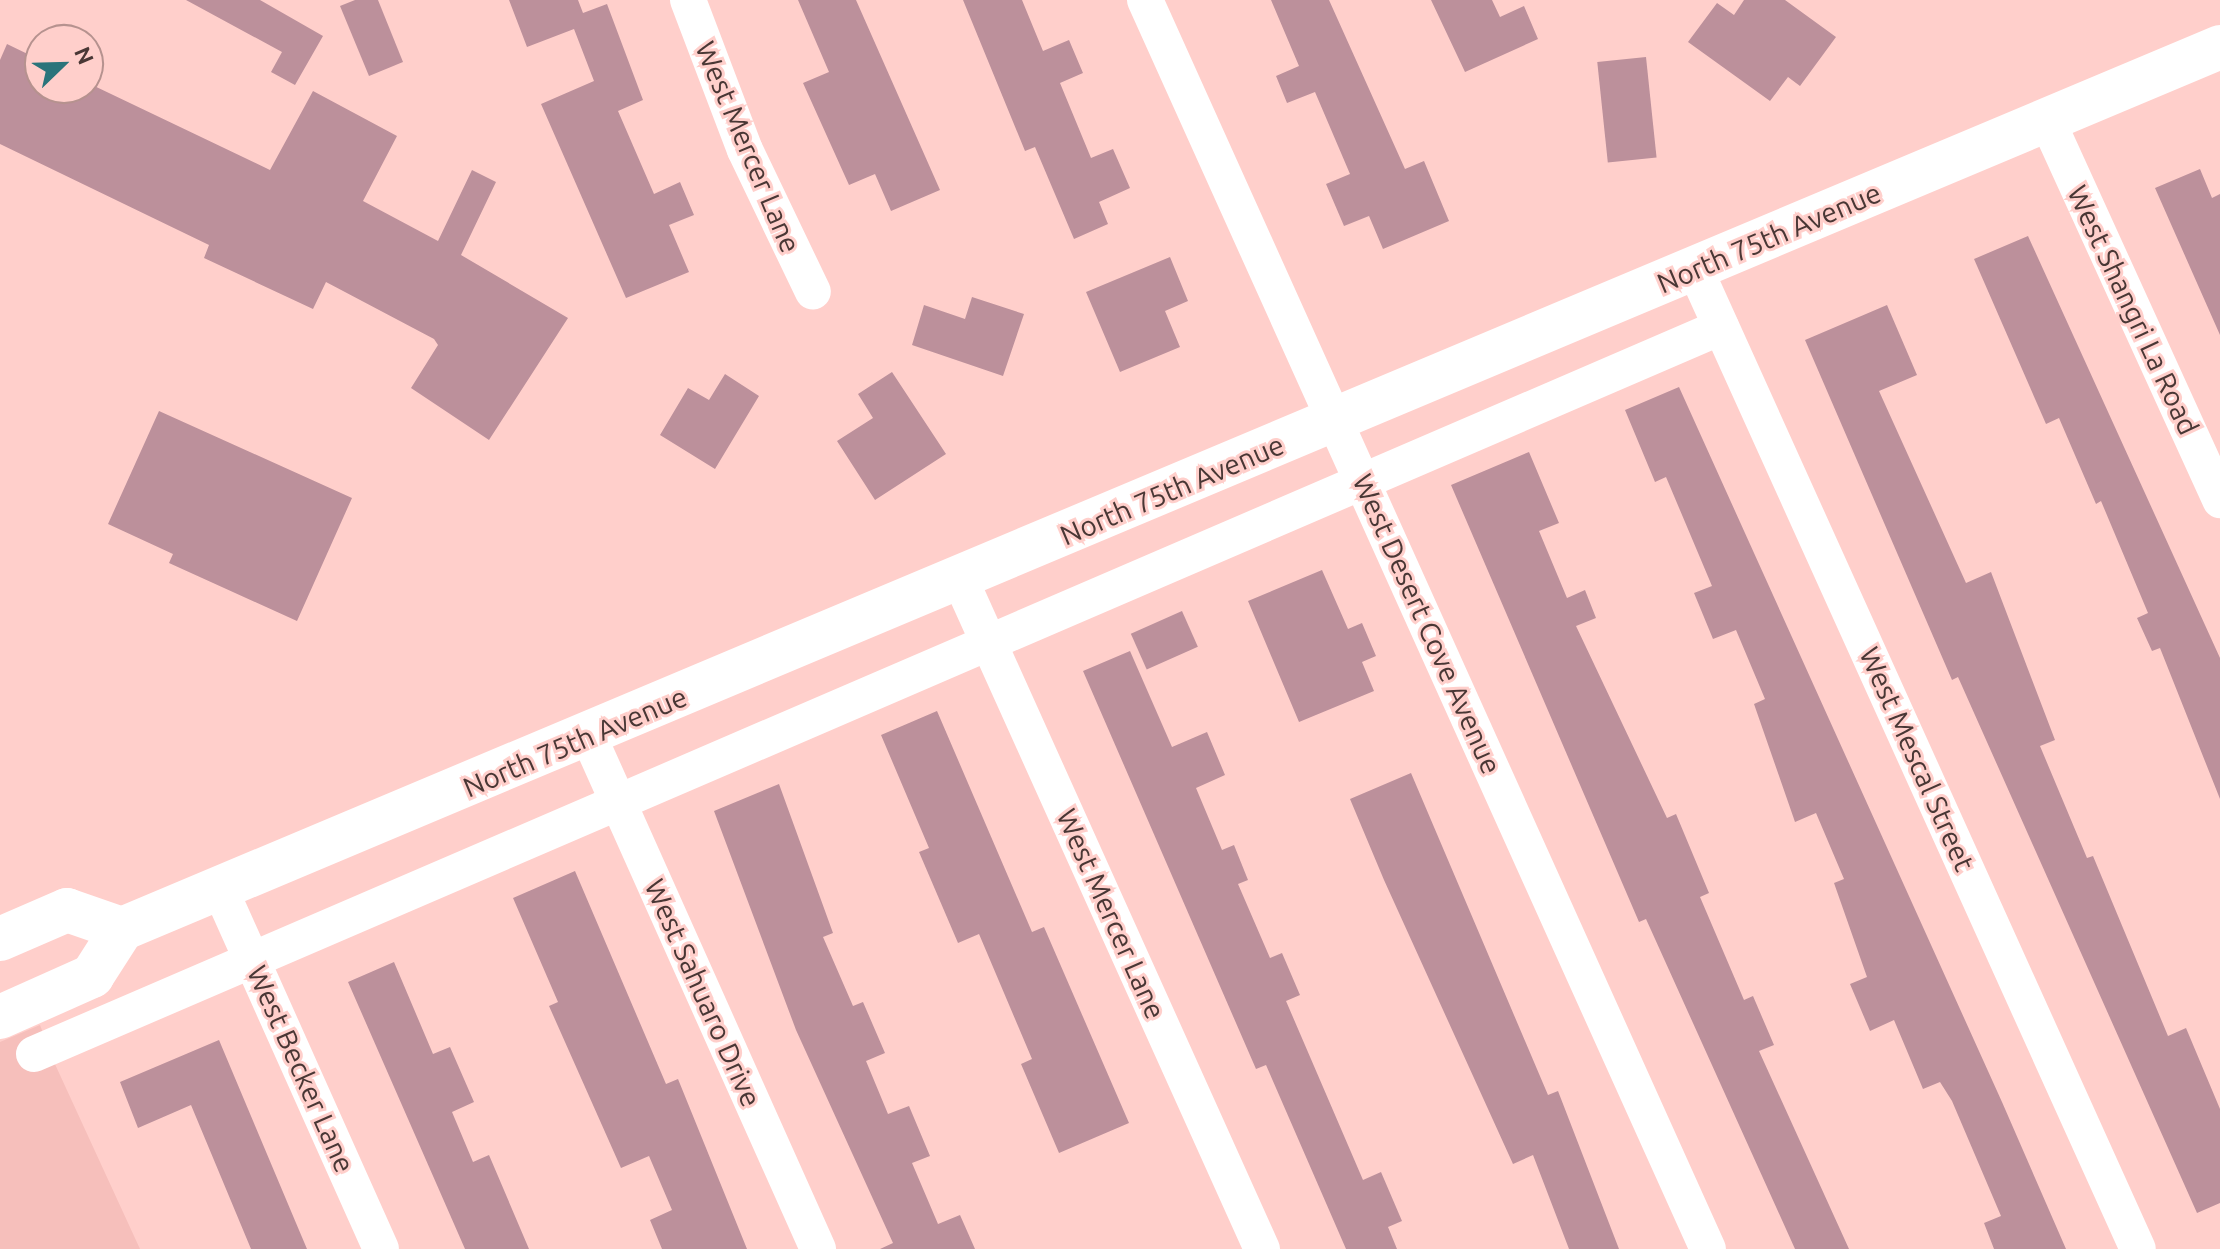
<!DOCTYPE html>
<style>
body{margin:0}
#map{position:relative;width:2220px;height:1249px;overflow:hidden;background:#ffcfcb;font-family:Ubuntu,sans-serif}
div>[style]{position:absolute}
.built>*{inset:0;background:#f6bfbb}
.building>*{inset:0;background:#bc909b;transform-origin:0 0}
.minor>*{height:36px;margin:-18px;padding:0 18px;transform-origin:18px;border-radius:18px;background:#fff}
.major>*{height:44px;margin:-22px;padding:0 22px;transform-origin:22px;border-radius:22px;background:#fff}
span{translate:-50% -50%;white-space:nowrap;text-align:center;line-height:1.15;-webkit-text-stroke:6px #ffcfcb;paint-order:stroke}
.street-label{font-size:28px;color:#493735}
.north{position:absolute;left:24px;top:24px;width:80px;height:80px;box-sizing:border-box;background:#ffcfcb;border:2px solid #b6928f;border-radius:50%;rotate:67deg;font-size:22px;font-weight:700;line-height:32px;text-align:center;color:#493735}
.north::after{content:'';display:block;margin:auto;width:28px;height:36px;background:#2b747b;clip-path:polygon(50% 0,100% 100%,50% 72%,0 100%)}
</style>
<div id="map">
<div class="built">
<div style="clip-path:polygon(40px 1025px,54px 1062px,140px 1249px,0 1249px,0 1042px)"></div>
</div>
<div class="building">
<div style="clip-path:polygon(186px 0,260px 0,323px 36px,295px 85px,271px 72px,282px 52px)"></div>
<div style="clip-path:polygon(355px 0,378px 0,403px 62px,369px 76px,340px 6px)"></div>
<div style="clip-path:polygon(509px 0,578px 0,583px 13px,607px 4px,643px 100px,618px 111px,654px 194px,680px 182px,694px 215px,669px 225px,689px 272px,626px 298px,541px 104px,594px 81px,574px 29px,527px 47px)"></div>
<div style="clip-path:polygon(798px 0,856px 0,940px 190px,891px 211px,875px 174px,849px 185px,803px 83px,829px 72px)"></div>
<div style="clip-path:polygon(963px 0,1022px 0,1043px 51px,1069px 40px,1083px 73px,1060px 83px,1091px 158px,1113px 149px,1130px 188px,1099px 202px,1108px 224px,1074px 239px,1035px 147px,1025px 151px)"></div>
<div style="clip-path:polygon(1271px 0,1329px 0,1405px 169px,1424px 161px,1449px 221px,1383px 249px,1369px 216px,1344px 226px,1326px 184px,1350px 174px,1315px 92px,1287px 103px,1276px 76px,1299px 66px)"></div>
<div style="clip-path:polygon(1431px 0,1492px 0,1500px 17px,1524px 6px,1538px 39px,1465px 72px)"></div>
<div style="clip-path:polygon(1744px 0,1785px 0,1836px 37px,1800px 86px,1788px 77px,1770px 101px,1688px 42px,1717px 3px,1734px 15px)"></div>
<div style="clip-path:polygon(7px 44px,40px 60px,40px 88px,88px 83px,270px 170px,313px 91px,397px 136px,363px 201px,438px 241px,472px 170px,496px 182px,461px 255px,568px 318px,489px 440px,411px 388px,438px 345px,434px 339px,326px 282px,313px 309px,204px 258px,209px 245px,0 144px,0 60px)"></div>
<div style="left:1646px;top:57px;width:101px;height:49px;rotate:84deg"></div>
<div style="clip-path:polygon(2200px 169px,2212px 198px,2220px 194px,2220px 335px,2155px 188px)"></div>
<div style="clip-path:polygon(2028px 236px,2220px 658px,2220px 799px,2160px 648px,2152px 651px,2137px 618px,2148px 613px,2101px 501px,2096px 504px,2059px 418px,2046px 424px,1974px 259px)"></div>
<div style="clip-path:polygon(1170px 257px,1188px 301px,1165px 311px,1180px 347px,1120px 372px,1086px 292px)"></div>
<div style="clip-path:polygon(972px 297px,1024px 314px,1003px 376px,912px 345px,924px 305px,965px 319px)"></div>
<div style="clip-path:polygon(1887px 305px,1917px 375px,1879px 391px,1966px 583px,1991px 572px,2055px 740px,2040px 746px,2087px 858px,2093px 856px,2168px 1036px,2186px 1028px,2220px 1109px,2220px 1203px,2197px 1213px,1958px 677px,1952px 680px,1805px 340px)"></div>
<div style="clip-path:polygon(892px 372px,946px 454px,875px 500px,837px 441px,873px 418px,858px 394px)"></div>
<div style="clip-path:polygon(725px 374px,759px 396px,715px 469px,660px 435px,688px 388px,709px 400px)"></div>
<div style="clip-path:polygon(1679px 387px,2002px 1102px,2066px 1249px,1994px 1249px,1984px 1223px,2001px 1216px,1952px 1101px,1940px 1082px,1923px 1089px,1894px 1020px,1870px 1031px,1850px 984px,1867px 977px,1834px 883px,1844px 879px,1816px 813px,1795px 822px,1754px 704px,1765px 699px,1736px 630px,1713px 639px,1694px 593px,1712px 586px,1666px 477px,1655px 482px,1625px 410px)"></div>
<div style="clip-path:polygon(159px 411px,352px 498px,297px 621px,169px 563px,173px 554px,108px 524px)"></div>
<div style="clip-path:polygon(1529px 452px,1559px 523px,1539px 531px,1567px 598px,1585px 590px,1596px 618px,1576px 626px,1667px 818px,1676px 814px,1709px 893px,1700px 897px,1744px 1000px,1753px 996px,1774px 1045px,1759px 1051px,1849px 1249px,1795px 1249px,1646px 919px,1639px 922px,1451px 485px)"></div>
<div style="clip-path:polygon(1322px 570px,1348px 629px,1362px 623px,1376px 656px,1362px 662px,1374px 691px,1299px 722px,1248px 601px)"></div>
<div style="left:1182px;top:611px;width:39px;height:56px;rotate:66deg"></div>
<div style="clip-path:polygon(1130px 651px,1172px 747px,1207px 732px,1225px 775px,1196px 788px,1222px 850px,1234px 845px,1248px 880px,1238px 884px,1270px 958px,1282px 953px,1300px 995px,1286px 1001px,1363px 1180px,1381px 1172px,1402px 1221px,1388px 1227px,1397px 1249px,1346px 1249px,1266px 1065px,1256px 1069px,1083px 671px)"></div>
<div style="clip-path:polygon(937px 711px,1032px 932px,1044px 927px,1129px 1123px,1059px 1153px,1021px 1064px,1032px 1059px,979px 934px,958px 943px,919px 852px,929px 848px,881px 735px)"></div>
<div style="clip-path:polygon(1411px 773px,1548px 1095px,1558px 1091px,1619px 1249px,1569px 1249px,1533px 1155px,1513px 1164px,1384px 880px,1350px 799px)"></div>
<div style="clip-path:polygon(779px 784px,833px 933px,823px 937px,853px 1006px,863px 1002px,885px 1053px,866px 1061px,888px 1114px,909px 1106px,930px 1156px,912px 1163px,938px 1224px,960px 1215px,975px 1249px,880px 1249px,893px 1243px,796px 1030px,714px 811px)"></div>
<div style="clip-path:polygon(575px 871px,666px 1084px,678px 1079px,747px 1249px,662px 1249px,650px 1220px,672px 1210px,649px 1156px,621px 1168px,549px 1006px,558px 1002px,513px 898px)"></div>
<div style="clip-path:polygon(394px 962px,433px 1054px,450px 1047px,474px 1102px,452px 1112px,473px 1162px,489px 1155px,529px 1249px,465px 1249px,348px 982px)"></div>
<div style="clip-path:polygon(219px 1040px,296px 1223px,307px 1249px,251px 1249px,191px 1105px,138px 1128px,120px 1082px)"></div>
</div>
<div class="minor">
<div style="left:688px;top:0;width:160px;rotate:69.2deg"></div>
<div style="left:745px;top:150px;width:157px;rotate:64.4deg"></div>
<div style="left:1145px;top:0;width:1370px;rotate:65.74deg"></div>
<div style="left:2047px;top:120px;width:418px;rotate:65.5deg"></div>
<div style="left:1695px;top:269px;width:1075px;rotate:65.68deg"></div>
<div style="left:960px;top:579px;width:735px;rotate:65.74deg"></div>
<div style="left:589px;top:737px;width:561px;rotate:65.9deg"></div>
<div style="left:220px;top:889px;width:394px;rotate:65.9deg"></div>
<div style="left:34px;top:1054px;width:1837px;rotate:-23.31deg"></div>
</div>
<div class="major">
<div style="left:0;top:939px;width:73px;rotate:-23.4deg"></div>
<div style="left:67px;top:910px;width:58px;rotate:19.1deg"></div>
<div style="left:0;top:1017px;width:101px;rotate:-24deg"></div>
<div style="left:92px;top:976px;width:56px;rotate:-57.4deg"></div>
<div style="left:122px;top:929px;width:2276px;rotate:-22.8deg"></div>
</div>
<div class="street-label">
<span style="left:748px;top:147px;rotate:67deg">West Mercer Lane</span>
<span style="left:1769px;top:238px;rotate:-23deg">North 75th Avenue</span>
<span style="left:2133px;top:310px;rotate:65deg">West Shangri La Road</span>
<span style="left:1172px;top:490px;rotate:-23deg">North 75th Avenue</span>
<span style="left:1427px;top:624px;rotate:66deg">West Desert Cove Avenue</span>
<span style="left:575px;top:742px;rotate:-23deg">North 75th Avenue</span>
<span style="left:1917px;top:759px;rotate:66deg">West Mescal Street</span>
<span style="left:1111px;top:914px;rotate:66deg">West Mercer Lane</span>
<span style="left:703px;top:993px;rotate:66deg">West Sahuaro Drive</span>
<span style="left:301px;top:1069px;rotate:66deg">West Becker Lane</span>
</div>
<div class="north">N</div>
</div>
